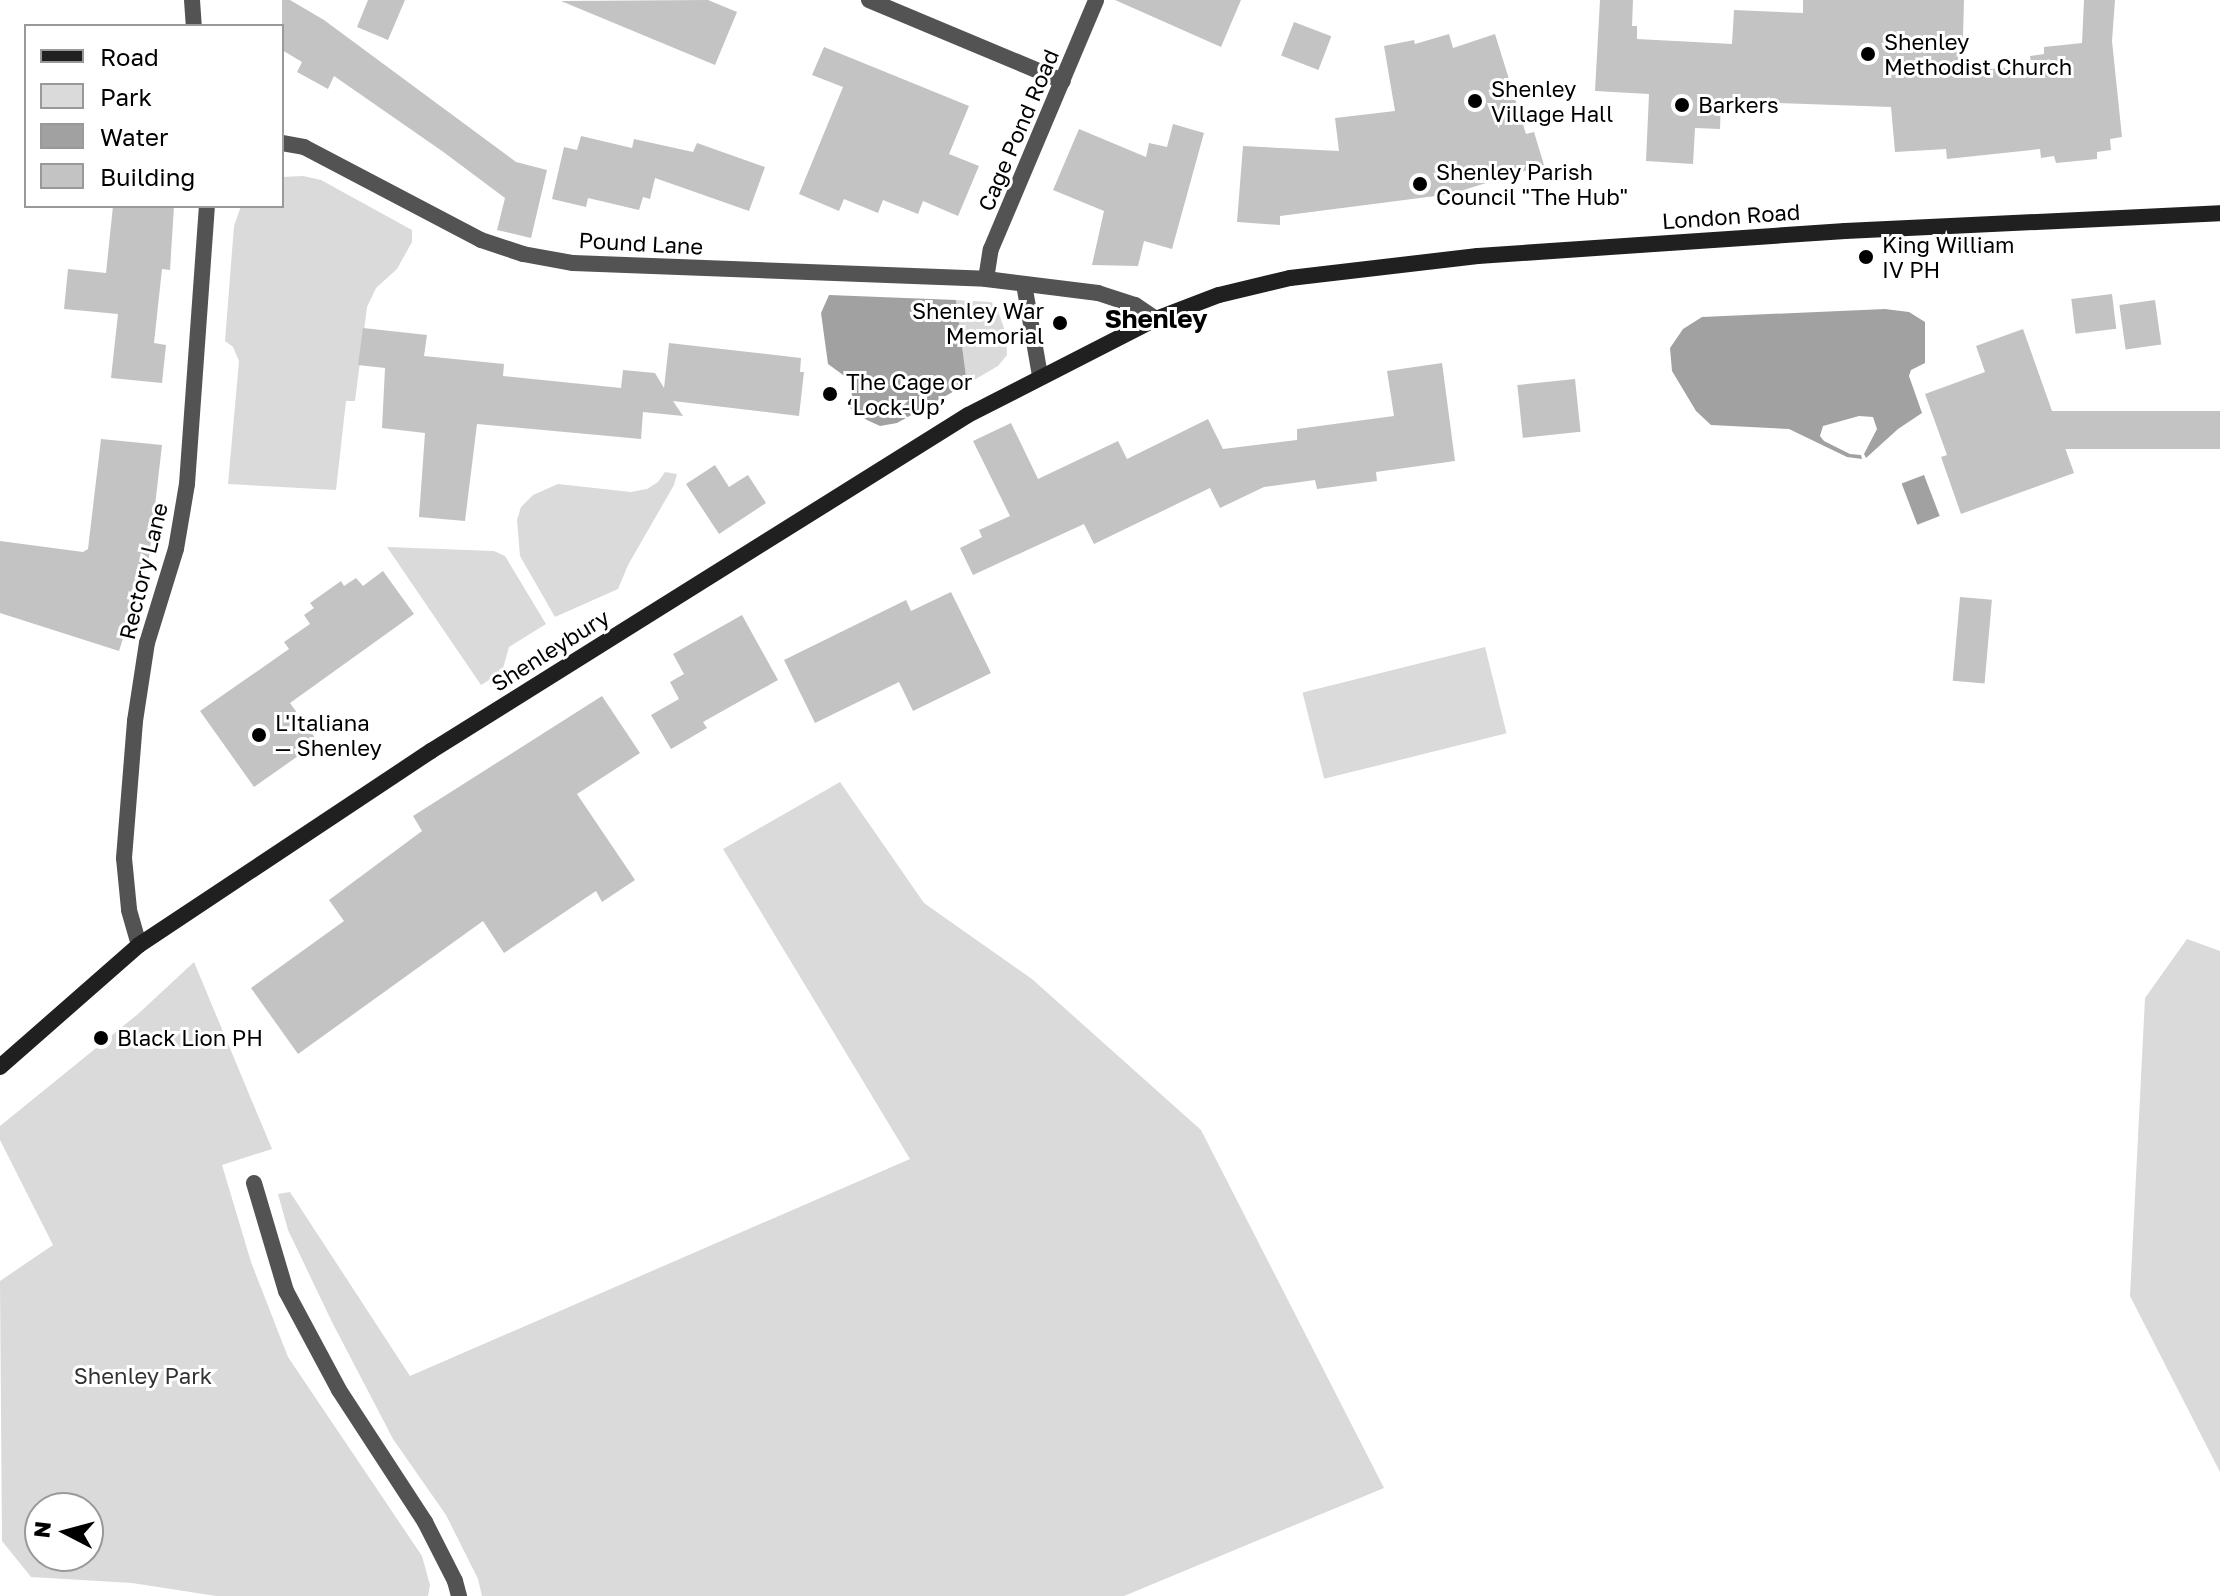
<!DOCTYPE html>
<meta charset="utf-8">
<style>
body{margin:0}
#map{position:relative;width:2220px;height:1596px;overflow:hidden;background:#fff;font-family:"Golos Text",sans-serif}
div>[style]{position:absolute}
.green>*{inset:0;background:#dadada;transform-origin:0 0}
.water>*{inset:0;background:#a1a1a1;transform-origin:0 0}
.building>*{inset:0;background:#c3c3c3;transform-origin:0 0}
.minor>*{height:16px;margin:-8px;padding:0 8px;transform-origin:8px;border-radius:8px;background:#535353}
.secondary>*{height:16px;margin:-8px;padding:0 8px;transform-origin:8px;border-radius:8px;background:#202020}
.dots>*{width:22px;height:22px;translate:-50% -50%;box-sizing:border-box;border:4px solid #fff;border-radius:50%}
span{translate:-50% -50%;white-space:nowrap;text-align:center;line-height:1.15;-webkit-text-stroke:6px #fff;paint-order:stroke}
.poi-label{font-size:22px;color:#000}
.left{translate:0 -50%;text-align:left}
.right{translate:-100% -50%;text-align:right}
.street-label{font-size:22px;color:#000}
.park-label{font-size:22px;color:#313131}
.quarter-label{font-size:26px;color:#000;font-weight:700}
.legend{position:absolute;left:24px;top:24px;width:260px;height:184px;box-sizing:border-box;background:#fff;border:2px solid #999;margin:0;padding:10px 14px;list-style:none;font-size:24px;color:#000}
.legend li{display:flex;align-items:center;gap:16px;height:40px}
.legend b{width:40px;border:2px solid #999}
.north{position:absolute;left:24px;top:1492px;width:80px;height:80px;box-sizing:border-box;background:#fff;border:2px solid #999;border-radius:50%;rotate:276deg;font-size:22px;font-weight:700;line-height:32px;text-align:center;color:#000}
.north::after{content:'';display:block;margin:auto;width:28px;height:36px;background:#000;clip-path:polygon(50% 0,100% 100%,50% 72%,0 100%)}
</style>
<div id="map">
<div class="green">
<div style="clip-path:polygon(303px 176px,321px 180px,412px 230px,412px 242px,397px 269px,376px 288px,367px 307px,355px 401px,346px 401px,336px 490px,228px 484px,239px 361px,233px 347px,225px 341px,234px 226px,241px 206px,282px 206px,282px 177px)"></div>
<div style="clip-path:polygon(956px 300px,991px 302px,997px 308px,1006px 334px,1007px 355px,998px 366px,967px 384px)"></div>
<div style="clip-path:polygon(665px 472px,677px 474px,674px 485px,628px 565px,618px 589px,555px 617px,520px 556px,517px 520px,521px 507px,533px 495px,558px 484px,631px 492px,647px 489px,658px 482px)"></div>
<div style="clip-path:polygon(387px 547px,494px 551px,505px 556px,546px 624px,509px 647px,502px 672px,481px 685px)"></div>
<div style="left:1485px;top:647px;width:89px;height:188px;rotate:76deg"></div>
<div style="clip-path:polygon(840px 782px,924px 903px,1032px 979px,1201px 1130px,1384px 1488px,1124px 1596px,482px 1596px,478px 1579px,446px 1515px,393px 1439px,332px 1322px,288px 1230px,278px 1194px,290px 1192px,410px 1376px,910px 1159px,723px 849px)"></div>
<div style="clip-path:polygon(2187px 939px,2220px 951px,2220px 1472px,2130px 1296px,2145px 998px)"></div>
<div style="clip-path:polygon(evenodd,194px 962px,272px 1149px,222px 1165px,251px 1262px,288px 1357px,422px 1556px,430px 1585px,428px 1596px,216px 1596px,132px 1583px,31px 1577px,2px 1541px,0 1281px,53px 1245px,0 1140px,0 1126px,138px 1014px,194px 962px,40px 1508px,88px 1508px,88px 1556px,40px 1556px,40px 1508px)"></div>
</div>
<div class="water">
<div style="clip-path:polygon(829px 295px,956px 300px,967px 384px,897px 423px,880px 426px,867px 420px,846px 405px,852px 396px,850px 380px,828px 364px,821px 313px)"></div>
<div style="clip-path:polygon(1885px 309px,1909px 312px,1925px 322px,1925px 363px,1911px 370px,1909px 376px,1922px 413px,1898px 429px,1866px 458px,1864px 454px,1877px 429px,1873px 417px,1859px 416px,1823px 426px,1820px 436px,1824px 441px,1850px 454px,1861px 455px,1862px 459px,1847px 457px,1789px 429px,1711px 425px,1696px 411px,1672px 371px,1670px 348px,1683px 329px,1702px 317px)"></div>
<div style="left:1924px;top:475px;width:44px;height:24px;rotate:69deg"></div>
</div>
<div class="building">
<div style="clip-path:polygon(282px 0,290px 0,324px 20px,516px 162px,547px 170px,531px 238px,497px 230px,505px 198px,442px 151px,334px 76px,328px 89px,297px 72px,302px 62px,282px 50px)"></div>
<div style="clip-path:polygon(368px 0,405px 0,388px 40px,357px 27px)"></div>
<div style="clip-path:polygon(708px 0,737px 12px,715px 65px,561px 1px)"></div>
<div style="clip-path:polygon(1115px 0,1241px 0,1221px 47px)"></div>
<div style="clip-path:polygon(1600px 0,1633px 0,1632px 26px,1637px 26px,1637px 39px,1732px 44px,1734px 10px,1803px 13px,1803px 0,1964px 0,1962px 72px,2031px 65px,2030px 56px,2044px 54px,2044px 47px,2082px 43px,2084px 0,2115px 0,2112px 41px,2122px 137px,2110px 139px,2111px 150px,2097px 152px,2097px 159px,2056px 163px,2054px 156px,2041px 158px,2040px 149px,1947px 159px,1946px 149px,1895px 152px,1891px 107px,1721px 101px,1720px 129px,1695px 128px,1693px 164px,1646px 161px,1649px 94px,1595px 91px)"></div>
<div style="left:1294px;top:22px;width:40px;height:36px;rotate:21deg"></div>
<div style="clip-path:polygon(1449px 34px,1453px 48px,1495px 34px,1526px 134px,1534px 132px,1544px 165px,1451px 194px,1280px 216px,1280px 225px,1237px 222px,1243px 146px,1339px 151px,1335px 118px,1395px 111px,1384px 46px,1414px 40px,1415px 44px)"></div>
<div style="clip-path:polygon(824px 47px,969px 106px,949px 154px,979px 166px,958px 216px,923px 201px,918px 214px,883px 200px,878px 213px,844px 199px,839px 211px,799px 194px,843px 87px,812px 75px)"></div>
<div style="clip-path:polygon(1173px 124px,1204px 133px,1172px 249px,1144px 241px,1138px 266px,1092px 265px,1104px 211px,1053px 190px,1079px 129px,1146px 157px,1149px 143px,1167px 147px)"></div>
<div style="clip-path:polygon(581px 136px,632px 148px,634px 139px,693px 152px,697px 143px,765px 167px,749px 211px,655px 178px,650px 199px,643px 197px,639px 210px,588px 198px,586px 207px,552px 199px,564px 147px,577px 150px)"></div>
<div style="clip-path:polygon(113px 206px,174px 206px,170px 270px,162px 269px,154px 343px,166px 345px,162px 383px,111px 378px,118px 314px,64px 309px,68px 269px,106px 273px)"></div>
<div style="left:2112px;top:294px;width:35px;height:41px;rotate:83deg"></div>
<div style="left:2155px;top:300px;width:45px;height:36px;rotate:82deg"></div>
<div style="clip-path:polygon(363px 328px,427px 335px,424px 356px,504px 364px,503px 376px,621px 388px,623px 370px,655px 373px,664px 388px,669px 343px,801px 358px,800px 372px,804px 372px,799px 416px,673px 401px,683px 416px,643px 412px,641px 439px,477px 424px,465px 521px,419px 517px,425px 433px,382px 428px,385px 368px,358px 365px)"></div>
<div style="clip-path:polygon(2023px 329px,2074px 473px,1961px 514px,1941px 457px,1947px 455px,1925px 394px,1985px 372px,1976px 346px)"></div>
<div style="clip-path:polygon(1442px 363px,1455px 461px,1376px 472px,1377px 481px,1317px 489px,1315px 480px,1264px 487px,1220px 508px,1210px 488px,1094px 544px,1084px 524px,973px 575px,960px 548px,982px 537px,979px 530px,1010px 516px,973px 441px,1011px 423px,1038px 479px,1118px 441px,1127px 459px,1208px 419px,1223px 449px,1297px 440px,1297px 429px,1394px 416px,1387px 371px)"></div>
<div style="left:1575px;top:379px;width:53px;height:58px;rotate:84deg"></div>
<div style="left:2220px;top:411px;width:38px;height:182px;rotate:90deg"></div>
<div style="clip-path:polygon(101px 439px,162px 445px,149px 558px,119px 651px,0 613px,0 541px,83px 552px,88px 549px)"></div>
<div style="clip-path:polygon(715px 465px,729px 487px,748px 475px,766px 503px,719px 534px,686px 484px)"></div>
<div style="clip-path:polygon(383px 571px,414px 614px,290px 703px,318px 742px,254px 787px,200px 711px,289px 649px,284px 642px,310px 624px,304px 615px,314px 608px,310px 603px,341px 581px,344px 586px,356px 578px,363px 586px)"></div>
<div style="clip-path:polygon(951px 592px,991px 673px,913px 711px,899px 682px,815px 723px,784px 660px,906px 600px,911px 611px)"></div>
<div style="left:1960px;top:597px;width:32px;height:84px;rotate:5deg"></div>
<div style="clip-path:polygon(742px 615px,778px 680px,703px 722px,707px 728px,671px 749px,651px 715px,679px 699px,670px 682px,684px 674px,673px 654px)"></div>
<div style="clip-path:polygon(602px 696px,640px 753px,577px 794px,635px 880px,602px 902px,596px 891px,504px 953px,483px 921px,298px 1054px,251px 988px,344px 921px,329px 900px,422px 831px,413px 816px)"></div>
</div>
<div class="minor">
<div style="left:192px;top:0;width:26px;rotate:86deg"></div>
<div style="left:869px;top:0;width:210px;rotate:22.7deg"></div>
<div style="left:282px;top:143px;width:22px;rotate:10deg"></div>
<div style="left:304px;top:147px;width:200px;rotate:27.7deg"></div>
<div style="left:481px;top:240px;width:44px;rotate:18.4deg"></div>
<div style="left:523px;top:254px;width:51px;rotate:10.2deg"></div>
<div style="left:573px;top:263px;width:413px;rotate:2.2deg"></div>
<div style="left:986px;top:279px;width:113px;rotate:7.1deg"></div>
<div style="left:1098px;top:293px;width:39px;rotate:18deg"></div>
<div style="left:1135px;top:305px;width:25px;rotate:34deg"></div>
<div style="left:986px;top:279px;width:30px;rotate:-81deg"></div>
<div style="left:991px;top:249px;width:270px;rotate:-67.1deg"></div>
<div style="left:1024px;top:284px;width:93px;rotate:80.1deg"></div>
<div style="left:139px;top:945px;width:37px;rotate:-106deg"></div>
<div style="left:129px;top:909px;width:51px;rotate:-95.6deg"></div>
<div style="left:124px;top:858px;width:137px;rotate:-85.4deg"></div>
<div style="left:135px;top:721px;width:79px;rotate:-81.3deg"></div>
<div style="left:147px;top:643px;width:98px;rotate:-72.9deg"></div>
<div style="left:176px;top:549px;width:66px;rotate:-80.4deg"></div>
<div style="left:187px;top:484px;width:279px;rotate:-85.9deg"></div>
<div style="left:254px;top:1183px;width:113px;rotate:73.5deg"></div>
<div style="left:286px;top:1291px;width:112px;rotate:61.8deg"></div>
<div style="left:339px;top:1390px;width:158px;rotate:56.9deg"></div>
<div style="left:425px;top:1522px;width:66px;rotate:63deg"></div>
<div style="left:455px;top:1581px;width:16px;rotate:75deg"></div>
</div>
<div class="secondary">
<div style="left:0;top:1067px;width:185px;rotate:-41.3deg"></div>
<div style="left:139px;top:945px;width:351px;rotate:-33.6deg"></div>
<div style="left:431px;top:751px;width:633px;rotate:-32.03deg"></div>
<div style="left:968px;top:415px;width:211px;rotate:-27.1deg"></div>
<div style="left:1156px;top:319px;width:67px;rotate:-20.9deg"></div>
<div style="left:1219px;top:295px;width:73px;rotate:-13.5deg"></div>
<div style="left:1290px;top:278px;width:189px;rotate:-6.7deg"></div>
<div style="left:1478px;top:256px;width:368px;rotate:-3.9deg"></div>
<div style="left:1845px;top:231px;width:375px;rotate:-2.7deg"></div>
</div>
<div class="dots">
<div style="left:1868px;top:54px;background:#000"></div>
<div style="left:1475px;top:101px;background:#000"></div>
<div style="left:1682px;top:105px;background:#000"></div>
<div style="left:1420px;top:184px;background:#000"></div>
<div style="left:1866px;top:257px;background:#000"></div>
<div style="left:1060px;top:323px;background:#000"></div>
<div style="left:830px;top:394px;background:#000"></div>
<div style="left:259px;top:735px;background:#000"></div>
<div style="left:101px;top:1038px;background:#000"></div>
</div>
<div class="poi-label">
<span class="left" style="left:1884px;top:54px">Shenley<br>Methodist Church</span>
<span class="left" style="left:1491px;top:101px">Shenley<br>Village Hall</span>
<span class="left" style="left:1698px;top:105px">Barkers</span>
<span class="left" style="left:1436px;top:184px">Shenley Parish<br>Council "The Hub"</span>
<span class="left" style="left:1882px;top:257px">King William<br>IV PH</span>
<span class="right" style="left:1044px;top:323px">Shenley War<br>Memorial</span>
<span class="left" style="left:846px;top:394px">The Cage or<br>‘Lock-Up’</span>
<span class="left" style="left:275px;top:735px">L'Italiana<br>— Shenley</span>
<span class="left" style="left:117px;top:1038px">Black Lion PH</span>
</div>
<div class="street-label">
<span style="left:1018px;top:130px;rotate:-67deg">Cage Pond Road</span>
<span style="left:1731px;top:216px;rotate:-4deg">London Road</span>
<span style="left:641px;top:243px;rotate:3deg">Pound Lane</span>
<span style="left:143px;top:571px;rotate:-76deg">Rectory Lane</span>
<span style="left:550px;top:650px;rotate:-32deg">Shenleybury</span>
</div>
<div class="park-label">
<span style="left:143px;top:1376px">Shenley Park</span>
</div>
<div class="quarter-label">
<span style="left:1156px;top:319px">Shenley</span>
</div>
<ul class="legend">
<li><b style="height:10px;background:#202020"></b>Road</li>
<li><b style="height:22px;background:#dadada"></b>Park</li>
<li><b style="height:22px;background:#a1a1a1"></b>Water</li>
<li><b style="height:22px;background:#c3c3c3"></b>Building</li>
</ul>
<div class="north">N</div>
</div>
